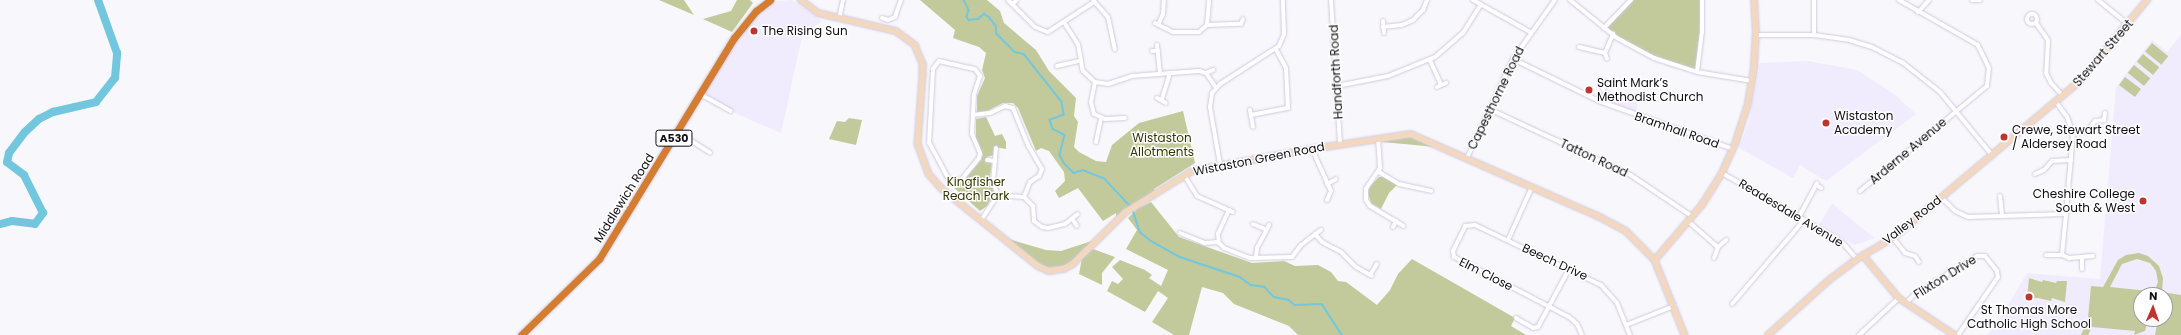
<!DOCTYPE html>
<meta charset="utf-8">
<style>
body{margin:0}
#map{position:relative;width:2181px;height:335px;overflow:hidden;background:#f8f7fb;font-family:Poppins,sans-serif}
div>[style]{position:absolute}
.built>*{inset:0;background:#f1ebfe}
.green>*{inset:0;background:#c2ca9c;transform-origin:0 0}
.stream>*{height:1.5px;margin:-0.75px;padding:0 0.75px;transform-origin:0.75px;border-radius:0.75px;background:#72c7de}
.river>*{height:8px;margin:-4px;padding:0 4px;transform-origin:4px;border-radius:4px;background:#72c7de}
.roads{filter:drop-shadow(0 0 1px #d0c9e0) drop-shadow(0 0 1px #d0c9e0)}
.street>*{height:4px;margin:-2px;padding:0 2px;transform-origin:2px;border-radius:2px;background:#fff}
.street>.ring{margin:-2px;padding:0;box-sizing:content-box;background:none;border:4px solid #fff;border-radius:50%}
.secondary>*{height:5.5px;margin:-2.75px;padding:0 2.75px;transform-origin:2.75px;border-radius:2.75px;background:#f2d8c1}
.highway>*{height:7px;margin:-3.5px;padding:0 3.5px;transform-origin:3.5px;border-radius:3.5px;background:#d47d31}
.dots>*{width:11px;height:11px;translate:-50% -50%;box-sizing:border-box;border:2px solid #fff;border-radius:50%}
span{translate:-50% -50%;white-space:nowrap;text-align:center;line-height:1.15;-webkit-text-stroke:3px #fff;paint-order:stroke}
.shield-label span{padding:1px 3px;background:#fff;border:1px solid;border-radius:3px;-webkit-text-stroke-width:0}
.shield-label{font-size:11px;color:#0f0d15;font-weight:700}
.poi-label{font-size:12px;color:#0f0d15}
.left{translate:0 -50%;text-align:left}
.right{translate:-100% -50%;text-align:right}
.street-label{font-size:12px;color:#0f0d15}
.park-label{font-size:12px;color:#323702}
.north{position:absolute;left:2133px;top:287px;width:40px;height:40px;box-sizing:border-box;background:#fff;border:1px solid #9f9ea1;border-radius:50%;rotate:2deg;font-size:11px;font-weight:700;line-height:16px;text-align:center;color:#0f0d15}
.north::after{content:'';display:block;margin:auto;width:14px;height:18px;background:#c13330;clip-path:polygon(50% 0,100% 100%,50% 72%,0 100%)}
</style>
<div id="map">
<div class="built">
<div style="clip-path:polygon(792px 0,822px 21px,814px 27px,804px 27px,781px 133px,737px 114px,703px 93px,756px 16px,778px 1px)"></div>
<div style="clip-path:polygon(evenodd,2181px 35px,2181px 335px,1987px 335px,2003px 314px,2027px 273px,2100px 279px,2116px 87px,2152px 40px,2167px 52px,2181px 35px,2141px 295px,2165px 295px,2165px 319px,2141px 319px,2141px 295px)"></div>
<div style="clip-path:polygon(1808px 61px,1857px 70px,1894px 94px,1916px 114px,1826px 181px,1800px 165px,1793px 178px,1739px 148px,1749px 121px,1760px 63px)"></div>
<div style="clip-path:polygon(1606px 89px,1638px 101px,1636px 115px,1599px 101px,1603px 90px)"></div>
<div style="clip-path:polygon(1832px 203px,1857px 224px,1875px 238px,1855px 245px,1819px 225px)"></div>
</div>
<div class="green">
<div style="clip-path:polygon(659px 0,684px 0,694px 15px)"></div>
<div style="clip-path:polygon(737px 0,750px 0,753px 3px,732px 32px,703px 19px,731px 11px)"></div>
<div style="clip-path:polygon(920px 0,987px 0,1000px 11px,1004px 23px,1036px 50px,1049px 71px,1076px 98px,1074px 116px,1078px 122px,1074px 147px,1079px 152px,1096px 161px,1106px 162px,1112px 145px,1139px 123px,1183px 111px,1195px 163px,1154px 189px,1156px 194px,1117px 221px,1116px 213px,1103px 221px,1078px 188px,1059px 198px,1055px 191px,1065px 181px,1064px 172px,1049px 151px,1041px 148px,1036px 151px,1018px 108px,1013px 103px,1003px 103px,987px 111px,977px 112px,977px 96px,985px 78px,982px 70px,986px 53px,979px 47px,953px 38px,955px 30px)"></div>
<div style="clip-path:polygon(1631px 0,1702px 0,1697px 72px,1642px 52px,1604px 28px)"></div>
<div style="left:2152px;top:43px;width:21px;height:11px;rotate:39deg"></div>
<div style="left:2143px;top:54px;width:21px;height:10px;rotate:39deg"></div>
<div style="left:2134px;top:65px;width:21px;height:10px;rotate:39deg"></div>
<div style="left:2125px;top:77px;width:20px;height:10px;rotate:37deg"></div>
<div style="clip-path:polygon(986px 117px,995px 136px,1002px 134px,1006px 142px,1006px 149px,995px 147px,994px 155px,987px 157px,987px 161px,992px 163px,990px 176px,994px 193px,987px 206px,980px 211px,952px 186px,963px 181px,981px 160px,983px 155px,976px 140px,976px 119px)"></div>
<div style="clip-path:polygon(849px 118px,862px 120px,856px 145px,829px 139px,837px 121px,845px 122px)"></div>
<div style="clip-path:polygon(1406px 136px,1415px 138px,1436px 147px,1382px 142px)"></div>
<div style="clip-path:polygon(1379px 177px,1385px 177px,1397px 185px,1389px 193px,1381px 209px,1371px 203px,1368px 193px,1370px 186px)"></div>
<div style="clip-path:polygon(1151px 202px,1179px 237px,1252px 263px,1284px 261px,1295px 266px,1318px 265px,1331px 272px,1338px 281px,1346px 282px,1377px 305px,1390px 290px,1398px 274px,1412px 259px,1515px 318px,1511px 326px,1526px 335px,1298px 335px,1289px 326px,1234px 304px,1223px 293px,1202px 287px,1189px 335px,1174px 335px,1152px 322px,1168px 298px,1158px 291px,1145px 312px,1107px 291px,1112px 281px,1118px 284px,1123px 279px,1112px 267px,1120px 260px,1145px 270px,1152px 275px,1149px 278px,1161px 286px,1168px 270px,1126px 249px,1137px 230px,1128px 218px,1137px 209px)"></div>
<div style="clip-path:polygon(1005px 238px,1046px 250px,1061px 251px,1095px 240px,1072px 262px,1063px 268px,1049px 269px,1038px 265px)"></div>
<div style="clip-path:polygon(1093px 249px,1115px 257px,1102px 273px,1102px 285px,1079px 274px,1082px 258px)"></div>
<div style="clip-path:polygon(2139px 253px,2148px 256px,2159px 266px,2163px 278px,2162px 292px,2181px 295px,2181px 335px,2155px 335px,2158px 319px,2165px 319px,2165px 295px,2161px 295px,2162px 292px,2160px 295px,2153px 295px,2158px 282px,2156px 271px,2150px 263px,2137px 259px,2122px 264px,2110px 287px,2149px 291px,2149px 295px,2141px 295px,2141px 319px,2148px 319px,2145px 331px,2134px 335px,2135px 331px,2092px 327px,2088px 335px,2081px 335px,2088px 318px,2091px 286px,2103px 287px,2118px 260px,2126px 255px)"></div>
<div style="clip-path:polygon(2029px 278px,2042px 282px,2043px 280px,2056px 283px,2057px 281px,2067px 281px,2065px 302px,2052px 298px,2051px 301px,2038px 298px,2027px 299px)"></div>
</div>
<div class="stream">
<div style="left:964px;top:0;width:11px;rotate:63deg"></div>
<div style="left:969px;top:10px;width:7px;rotate:106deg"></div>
<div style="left:967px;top:17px;width:4px;rotate:56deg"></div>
<div style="left:969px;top:20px;width:9px;rotate:-6deg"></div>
<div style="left:978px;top:19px;width:8px;rotate:-40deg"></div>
<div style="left:984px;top:14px;width:6px;rotate:31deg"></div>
<div style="left:989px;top:17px;width:11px;rotate:52deg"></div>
<div style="left:996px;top:26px;width:8px;rotate:83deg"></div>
<div style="left:997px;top:34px;width:25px;rotate:45deg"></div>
<div style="left:1015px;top:52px;width:9px;rotate:13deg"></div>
<div style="left:1024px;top:54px;width:61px;rotate:51.6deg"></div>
<div style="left:1062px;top:102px;width:13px;rotate:81deg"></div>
<div style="left:1064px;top:115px;width:15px;rotate:160deg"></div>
<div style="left:1050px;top:120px;width:9px;rotate:72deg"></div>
<div style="left:1053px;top:129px;width:13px;rotate:27deg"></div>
<div style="left:1065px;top:135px;width:21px;rotate:104deg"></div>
<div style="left:1060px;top:155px;width:9px;rotate:63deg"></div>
<div style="left:1064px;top:163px;width:14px;rotate:45deg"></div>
<div style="left:1074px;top:173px;width:9px;rotate:-18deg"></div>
<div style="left:1083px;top:170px;width:24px;rotate:22deg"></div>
<div style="left:1105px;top:179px;width:38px;rotate:47deg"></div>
<div style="left:1133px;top:210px;width:23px;rotate:72deg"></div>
<div style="left:1140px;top:232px;width:14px;rotate:39deg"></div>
<div style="left:1151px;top:241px;width:33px;rotate:29deg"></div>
<div style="left:1180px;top:257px;width:63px;rotate:18.4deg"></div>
<div style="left:1240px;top:277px;width:14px;rotate:36deg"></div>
<div style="left:1251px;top:285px;width:14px;rotate:8deg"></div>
<div style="left:1265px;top:287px;width:13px;rotate:48deg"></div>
<div style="left:1274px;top:297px;width:15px;rotate:11deg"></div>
<div style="left:1289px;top:300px;width:8px;rotate:40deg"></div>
<div style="left:1295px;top:305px;width:27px;rotate:-2deg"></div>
<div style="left:1322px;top:304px;width:37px;rotate:57deg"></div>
</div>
<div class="river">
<div style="left:0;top:224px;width:12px;rotate:-14deg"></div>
<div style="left:12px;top:221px;width:23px;rotate:7deg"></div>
<div style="left:35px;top:224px;width:14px;rotate:-54deg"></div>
<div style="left:43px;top:213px;width:42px;rotate:-116.6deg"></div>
<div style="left:24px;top:175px;width:21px;rotate:-143deg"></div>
<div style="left:7px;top:162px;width:9px;rotate:-77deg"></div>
<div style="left:9px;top:153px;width:26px;rotate:-53deg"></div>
<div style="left:25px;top:132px;width:19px;rotate:-43deg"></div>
<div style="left:39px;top:119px;width:16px;rotate:-27deg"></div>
<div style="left:53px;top:112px;width:44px;rotate:-13.1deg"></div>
<div style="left:96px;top:102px;width:31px;rotate:-52deg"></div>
<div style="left:115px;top:78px;width:25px;rotate:-85deg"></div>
<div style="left:117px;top:53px;width:56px;rotate:-109.7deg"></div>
</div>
<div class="roads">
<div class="street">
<div style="left:1008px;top:0;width:38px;rotate:45deg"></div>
<div style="left:1035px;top:27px;width:14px;rotate:21deg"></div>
<div style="left:1048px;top:32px;width:55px;rotate:-33.1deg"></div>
<div style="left:1093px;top:0;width:23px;rotate:49deg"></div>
<div style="left:1108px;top:17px;width:33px;rotate:78deg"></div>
<div style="left:1331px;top:0;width:144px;rotate:86.4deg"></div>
<div style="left:1473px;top:0;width:65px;rotate:29.3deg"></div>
<div style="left:1570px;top:0;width:60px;rotate:39deg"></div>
<div style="left:1617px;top:38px;width:42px;rotate:28.4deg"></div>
<div style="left:1654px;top:58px;width:45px;rotate:18deg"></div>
<div style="left:1697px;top:72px;width:56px;rotate:9.3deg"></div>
<div style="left:1814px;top:0;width:35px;rotate:90deg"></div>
<div style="left:1972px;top:0;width:8px"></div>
<div style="left:2098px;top:0;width:38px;rotate:39deg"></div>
<div style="left:1012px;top:4px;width:6px;rotate:-39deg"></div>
<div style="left:1918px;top:12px;width:16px;rotate:-47deg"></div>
<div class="ring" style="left:2027px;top:14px;width:6px;height:6px"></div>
<div style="left:882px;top:18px;width:6px;rotate:18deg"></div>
<div style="left:888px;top:20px;width:8px;rotate:-23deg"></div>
<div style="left:895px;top:17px;width:18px;rotate:-71deg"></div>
<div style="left:839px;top:19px;width:19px;rotate:-78deg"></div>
<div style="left:1383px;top:21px;width:12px;rotate:85deg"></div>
<div style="left:1064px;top:22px;width:26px;rotate:58deg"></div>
<div style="left:1078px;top:44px;width:27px;rotate:80deg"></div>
<div style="left:1083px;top:71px;width:16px;rotate:43deg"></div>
<div style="left:1095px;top:82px;width:13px;rotate:9deg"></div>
<div style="left:1108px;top:84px;width:25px;rotate:-18deg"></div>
<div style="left:1132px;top:76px;width:67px;rotate:-4.3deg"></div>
<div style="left:1199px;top:71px;width:7px;rotate:16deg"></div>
<div style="left:1206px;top:73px;width:18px;rotate:56deg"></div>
<div style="left:1155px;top:23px;width:20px;rotate:27deg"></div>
<div style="left:1173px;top:32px;width:26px"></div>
<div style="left:1199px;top:32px;width:11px;rotate:-41deg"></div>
<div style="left:1207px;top:25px;width:25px;rotate:-85deg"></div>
<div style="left:2036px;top:23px;width:21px;rotate:55deg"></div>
<div style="left:2048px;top:40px;width:33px;rotate:93deg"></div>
<div style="left:2046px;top:73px;width:11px;rotate:63deg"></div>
<div style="left:2051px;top:83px;width:18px;rotate:47deg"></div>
<div style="left:1158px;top:25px;width:12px;rotate:-66deg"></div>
<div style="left:1163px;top:14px;width:14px;rotate:-86deg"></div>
<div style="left:1207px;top:25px;width:34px;rotate:-2deg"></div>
<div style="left:1241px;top:24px;width:5px;rotate:-68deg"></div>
<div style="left:1383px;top:27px;width:19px;rotate:-6deg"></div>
<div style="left:1402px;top:25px;width:12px;rotate:-24deg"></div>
<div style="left:1413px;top:20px;width:14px;rotate:-45deg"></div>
<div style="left:1423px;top:10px;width:11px;rotate:-68deg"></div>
<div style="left:1604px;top:28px;width:39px;rotate:-46deg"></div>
<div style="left:1756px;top:35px;width:58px"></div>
<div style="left:1814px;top:35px;width:35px;rotate:8deg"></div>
<div style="left:1849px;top:40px;width:24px;rotate:17deg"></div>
<div style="left:1872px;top:47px;width:34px;rotate:27deg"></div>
<div style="left:1902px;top:62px;width:48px;rotate:38.3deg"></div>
<div style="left:1940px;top:92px;width:82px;rotate:50.5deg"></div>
<div style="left:1157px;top:45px;width:29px;rotate:84deg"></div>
<div style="left:1579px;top:47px;width:27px;rotate:13deg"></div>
<div style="left:1605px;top:53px;width:6px;rotate:72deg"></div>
<div style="left:1152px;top:51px;width:6px"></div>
<div style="left:1605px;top:53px;width:21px;rotate:-67deg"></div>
<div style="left:1513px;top:59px;width:96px;rotate:26deg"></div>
<div style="left:1599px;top:101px;width:142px;rotate:19.7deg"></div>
<div style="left:1430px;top:60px;width:27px;rotate:66deg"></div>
<div style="left:939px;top:61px;width:37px;rotate:13deg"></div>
<div style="left:975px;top:69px;width:9px;rotate:54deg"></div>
<div style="left:980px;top:76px;width:19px;rotate:108deg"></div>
<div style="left:974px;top:94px;width:40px;rotate:92.9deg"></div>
<div style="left:972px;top:134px;width:21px;rotate:67deg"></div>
<div style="left:980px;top:153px;width:5px;rotate:101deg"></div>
<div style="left:979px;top:158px;width:27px;rotate:129deg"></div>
<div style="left:962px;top:179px;width:7px;rotate:153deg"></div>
<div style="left:956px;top:182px;width:9px;rotate:-153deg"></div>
<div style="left:948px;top:178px;width:40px;rotate:-118deg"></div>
<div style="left:929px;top:143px;width:74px;rotate:-86.9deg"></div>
<div style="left:933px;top:69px;width:10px;rotate:-53deg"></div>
<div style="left:1057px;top:66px;width:23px;rotate:-13deg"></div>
<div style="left:1697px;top:72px;width:39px;rotate:-83deg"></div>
<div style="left:1702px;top:33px;width:33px;rotate:-90deg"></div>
<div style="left:1206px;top:73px;width:8px;rotate:-23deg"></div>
<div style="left:1095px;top:82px;width:20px;rotate:101deg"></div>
<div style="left:1091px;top:102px;width:12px;rotate:76deg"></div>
<div style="left:1094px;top:114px;width:12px;rotate:24deg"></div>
<div style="left:1105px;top:119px;width:20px;rotate:-3deg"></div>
<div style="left:1337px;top:86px;width:52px;rotate:-11.1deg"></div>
<div style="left:1388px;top:76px;width:51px;rotate:-22deg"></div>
<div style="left:1435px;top:57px;width:37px;rotate:-41deg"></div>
<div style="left:1463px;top:33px;width:34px;rotate:-58deg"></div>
<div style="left:1437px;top:87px;width:10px;rotate:-24deg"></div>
<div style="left:1603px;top:90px;width:8px;rotate:-76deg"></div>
<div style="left:700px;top:94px;width:35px;rotate:29deg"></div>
<div style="left:1157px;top:98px;width:10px;rotate:29deg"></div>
<div style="left:1162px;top:99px;width:27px;rotate:-73deg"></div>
<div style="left:1489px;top:109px;width:154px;rotate:24.9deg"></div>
<div style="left:1629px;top:174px;width:77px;rotate:33.9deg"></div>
<div style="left:1250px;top:110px;width:17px;rotate:80deg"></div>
<div style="left:973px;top:115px;width:17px;rotate:-7deg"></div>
<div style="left:990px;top:113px;width:17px;rotate:-25deg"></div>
<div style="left:1005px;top:106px;width:8px;rotate:14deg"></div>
<div style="left:1013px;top:108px;width:40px;rotate:68deg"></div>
<div style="left:1028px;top:145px;width:28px;rotate:60deg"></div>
<div style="left:1042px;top:169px;width:8px;rotate:113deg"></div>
<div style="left:1039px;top:176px;width:11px;rotate:146deg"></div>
<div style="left:1030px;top:182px;width:16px;rotate:112deg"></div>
<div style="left:1024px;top:197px;width:26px;rotate:-176deg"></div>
<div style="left:998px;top:195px;width:30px;rotate:124deg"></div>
<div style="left:1251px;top:115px;width:38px;rotate:-11deg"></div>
<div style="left:1288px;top:108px;width:40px;rotate:-92.9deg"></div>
<div style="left:1286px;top:68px;width:21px;rotate:-118deg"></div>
<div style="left:677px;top:132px;width:39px;rotate:32deg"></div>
<div style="left:2073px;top:134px;width:15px;rotate:-11deg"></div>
<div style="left:2088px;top:131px;width:12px;rotate:-55deg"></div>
<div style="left:2095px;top:121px;width:9px;rotate:-6deg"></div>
<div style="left:2104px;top:120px;width:7px;rotate:-82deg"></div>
<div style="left:1378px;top:138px;width:30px;rotate:86deg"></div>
<div style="left:1380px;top:168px;width:25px;rotate:124deg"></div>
<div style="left:1366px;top:189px;width:11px;rotate:90deg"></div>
<div style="left:1366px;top:200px;width:7px;rotate:56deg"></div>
<div style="left:1370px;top:206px;width:39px;rotate:31deg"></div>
<div style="left:1096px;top:142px;width:25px;rotate:-78deg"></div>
<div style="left:996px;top:148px;width:34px;rotate:95deg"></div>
<div style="left:993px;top:182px;width:14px;rotate:69deg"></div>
<div style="left:1312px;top:149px;width:46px;rotate:65.7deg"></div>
<div style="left:1331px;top:191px;width:10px;rotate:114deg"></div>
<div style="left:1467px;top:158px;width:109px;rotate:-65.1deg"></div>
<div style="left:1513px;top:59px;width:72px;rotate:-54.6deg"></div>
<div style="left:987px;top:160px;width:8px;rotate:7deg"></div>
<div style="left:1220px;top:164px;width:58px;rotate:-100deg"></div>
<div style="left:1210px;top:107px;width:14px;rotate:-82deg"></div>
<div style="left:1212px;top:93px;width:12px;rotate:-48deg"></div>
<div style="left:1220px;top:84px;width:70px;rotate:-32.8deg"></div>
<div style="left:1279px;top:46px;width:13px;rotate:-67deg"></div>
<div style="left:1284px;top:34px;width:34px;rotate:-92deg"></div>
<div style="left:1379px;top:172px;width:23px;rotate:31deg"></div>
<div style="left:1399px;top:184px;width:33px;rotate:12deg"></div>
<div style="left:1722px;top:173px;width:138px;rotate:29.9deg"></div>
<div style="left:1842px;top:242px;width:23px;rotate:49deg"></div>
<div style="left:2035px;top:174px;width:10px;rotate:-24deg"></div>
<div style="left:2044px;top:170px;width:12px;rotate:-48deg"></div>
<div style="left:2052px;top:161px;width:19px;rotate:-3deg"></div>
<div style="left:1184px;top:175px;width:25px;rotate:58deg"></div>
<div style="left:1197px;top:196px;width:39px;rotate:24deg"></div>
<div style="left:1327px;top:184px;width:10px;rotate:-29deg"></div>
<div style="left:1816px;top:185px;width:6px;rotate:31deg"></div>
<div style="left:1860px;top:191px;width:165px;rotate:-39.6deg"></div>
<div style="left:1987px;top:86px;width:18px;rotate:-84deg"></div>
<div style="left:1989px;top:68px;width:25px;rotate:-116deg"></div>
<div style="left:1978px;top:45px;width:91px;rotate:-150.3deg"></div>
<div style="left:2000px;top:196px;width:20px;rotate:84deg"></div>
<div style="left:1024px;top:197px;width:13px;rotate:45deg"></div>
<div style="left:1033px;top:206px;width:15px;rotate:86deg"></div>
<div style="left:1034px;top:221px;width:10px;rotate:37deg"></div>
<div style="left:1042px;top:227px;width:6px;rotate:9deg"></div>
<div style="left:1048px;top:228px;width:17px;rotate:-13deg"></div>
<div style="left:1065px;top:224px;width:16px;rotate:-38deg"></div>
<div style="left:1941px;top:197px;width:20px;rotate:45deg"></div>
<div style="left:1955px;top:211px;width:14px;rotate:25deg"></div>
<div style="left:1968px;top:217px;width:98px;rotate:-1.8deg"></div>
<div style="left:2066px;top:214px;width:80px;rotate:-85deg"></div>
<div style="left:2073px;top:134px;width:18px;rotate:-109deg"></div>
<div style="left:2067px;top:117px;width:19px;rotate:-126deg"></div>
<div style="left:1229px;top:210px;width:26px;rotate:115deg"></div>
<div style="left:1218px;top:234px;width:9px;rotate:84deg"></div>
<div style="left:1219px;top:243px;width:7px;rotate:45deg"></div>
<div style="left:1224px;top:248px;width:28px;rotate:21deg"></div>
<div style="left:1250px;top:258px;width:42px;rotate:-1.4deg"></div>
<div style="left:1292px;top:257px;width:15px;rotate:-53deg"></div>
<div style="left:1301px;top:245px;width:25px;rotate:-37deg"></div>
<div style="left:2066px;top:214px;width:41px;rotate:95.6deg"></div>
<div style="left:2062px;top:255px;width:8px;rotate:23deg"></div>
<div style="left:2069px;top:258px;width:24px;rotate:-5deg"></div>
<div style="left:1799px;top:217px;width:38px;rotate:-62deg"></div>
<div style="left:1073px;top:220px;width:7px;rotate:56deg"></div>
<div style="left:1689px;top:222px;width:38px;rotate:41deg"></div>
<div style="left:1253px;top:224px;width:13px;rotate:23deg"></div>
<div style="left:1393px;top:227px;width:7px;rotate:-63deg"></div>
<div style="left:1180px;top:233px;width:27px;rotate:22deg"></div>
<div style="left:1205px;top:243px;width:13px;rotate:-4deg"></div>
<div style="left:1315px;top:234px;width:11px;rotate:49deg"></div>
<div style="left:1322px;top:242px;width:21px;rotate:28deg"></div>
<div style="left:1341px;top:252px;width:21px;rotate:45deg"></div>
<div style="left:1356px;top:267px;width:18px;rotate:29deg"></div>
<div style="left:1893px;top:238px;width:19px;rotate:51deg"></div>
<div style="left:1905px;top:253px;width:10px;rotate:17deg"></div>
<div style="left:1915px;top:256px;width:7px;rotate:56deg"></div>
<div style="left:1508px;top:240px;width:58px;rotate:-65.6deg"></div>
<div style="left:2046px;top:255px;width:16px"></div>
<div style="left:1256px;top:258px;width:10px;rotate:-84deg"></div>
<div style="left:1257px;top:248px;width:26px;rotate:-62deg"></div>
<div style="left:1714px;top:258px;width:12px;rotate:-70deg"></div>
<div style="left:1718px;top:247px;width:11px;rotate:-41deg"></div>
<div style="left:2082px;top:269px;width:10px;rotate:-90deg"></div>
<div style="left:1370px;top:275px;width:13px;rotate:-58deg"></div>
<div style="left:1906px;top:303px;width:13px;rotate:-45deg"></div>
<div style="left:1915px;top:294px;width:73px;rotate:-31.5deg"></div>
<div style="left:1977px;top:256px;width:8px"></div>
<div style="left:1985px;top:256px;width:19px;rotate:51deg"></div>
<div style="left:1997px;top:271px;width:6px;rotate:81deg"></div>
<div style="left:1998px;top:277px;width:70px;rotate:124.6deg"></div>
<div style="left:1732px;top:304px;width:111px;rotate:-49.4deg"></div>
<div style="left:1516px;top:318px;width:20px;rotate:30deg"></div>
<div style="left:1533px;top:328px;width:5px;rotate:-11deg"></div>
<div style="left:1538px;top:327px;width:66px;rotate:-61.9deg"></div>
<div style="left:1626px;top:325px;width:52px;rotate:-21.6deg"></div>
<div style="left:1582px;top:335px;width:12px;rotate:-114deg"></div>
<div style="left:1577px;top:324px;width:11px;rotate:-139deg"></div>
<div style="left:1569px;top:317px;width:130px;rotate:-152.4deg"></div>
<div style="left:1454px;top:257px;width:6px;rotate:-99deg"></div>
<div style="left:1453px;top:251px;width:28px;rotate:-64deg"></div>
<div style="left:1465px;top:226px;width:10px;rotate:-6deg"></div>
<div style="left:1475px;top:225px;width:140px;rotate:25.5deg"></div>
<div style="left:1601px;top:285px;width:24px;rotate:48deg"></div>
<div style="left:1617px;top:303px;width:35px;rotate:68deg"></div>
<div style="left:1859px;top:335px;width:54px;rotate:-42.8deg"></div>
</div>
<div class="secondary">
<div style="left:801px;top:0;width:21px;rotate:37deg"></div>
<div style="left:818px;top:13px;width:80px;rotate:13deg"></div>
<div style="left:896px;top:31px;width:24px;rotate:36deg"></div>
<div style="left:915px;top:45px;width:21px;rotate:67deg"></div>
<div style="left:923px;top:64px;width:11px;rotate:90deg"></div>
<div style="left:923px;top:75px;width:69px;rotate:94.1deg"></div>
<div style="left:918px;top:144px;width:32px;rotate:70deg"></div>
<div style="left:929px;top:174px;width:18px;rotate:49deg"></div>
<div style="left:941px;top:188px;width:124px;rotate:38.8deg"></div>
<div style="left:1038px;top:266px;width:12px;rotate:24deg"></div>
<div style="left:1049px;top:271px;width:15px;rotate:-8deg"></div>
<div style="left:1064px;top:269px;width:10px;rotate:-29deg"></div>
<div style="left:1073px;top:264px;width:74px;rotate:-44.5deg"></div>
<div style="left:1126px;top:212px;width:78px;rotate:-31.8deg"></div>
<div style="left:1192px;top:171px;width:122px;rotate:-10.4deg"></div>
<div style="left:1312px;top:149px;width:100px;rotate:-8.6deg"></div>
<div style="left:1411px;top:134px;width:204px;rotate:23.7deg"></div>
<div style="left:1598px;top:216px;width:32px;rotate:28deg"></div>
<div style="left:1626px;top:231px;width:41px;rotate:45deg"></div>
<div style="left:1655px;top:260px;width:81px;rotate:68.2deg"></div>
<div style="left:1863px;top:255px;width:56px;rotate:50.1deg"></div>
<div style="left:1899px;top:298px;width:67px;rotate:33.5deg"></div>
<div style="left:1655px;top:260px;width:72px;rotate:-49.5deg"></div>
<div style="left:1702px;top:205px;width:38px;rotate:-58deg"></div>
<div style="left:1722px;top:173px;width:35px;rotate:-66deg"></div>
<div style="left:1736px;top:141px;width:40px;rotate:-72deg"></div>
<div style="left:1748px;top:103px;width:36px;rotate:-80deg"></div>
<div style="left:1754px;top:68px;width:33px;rotate:-87deg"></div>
<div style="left:1756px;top:35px;width:35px;rotate:-93deg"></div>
<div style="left:1768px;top:335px;width:81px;rotate:-42deg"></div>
<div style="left:1828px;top:281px;width:36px;rotate:-37deg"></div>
<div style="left:1857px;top:259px;width:42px;rotate:-30.3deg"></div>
<div style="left:1893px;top:238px;width:243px;rotate:-40deg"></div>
<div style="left:2079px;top:82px;width:107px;rotate:-50.3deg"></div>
</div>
<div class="highway">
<div style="left:521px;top:335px;width:109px;rotate:-44.3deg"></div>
<div style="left:599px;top:259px;width:259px;rotate:-58.6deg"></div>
<div style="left:734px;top:38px;width:35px;rotate:-51deg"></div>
<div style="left:756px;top:11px;width:18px;rotate:-38deg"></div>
</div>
</div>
<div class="dots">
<div style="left:754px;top:31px;background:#c13330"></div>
<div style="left:1589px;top:90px;background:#c13330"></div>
<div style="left:1826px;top:123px;background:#c13330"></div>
<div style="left:2004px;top:137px;background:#c13330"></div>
<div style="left:2143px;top:201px;background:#c13330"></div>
<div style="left:2029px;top:297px;background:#c13330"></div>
</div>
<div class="shield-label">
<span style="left:674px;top:138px">A530</span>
</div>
<div class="poi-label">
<span class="left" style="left:762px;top:31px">The Rising Sun</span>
<span class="left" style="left:1597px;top:90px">Saint Mark’s<br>Methodist Church</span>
<span class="left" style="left:1834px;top:123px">Wistaston<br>Academy</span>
<span class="left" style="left:2012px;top:137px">Crewe, Stewart Street<br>/ Aldersey Road</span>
<span class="right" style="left:2135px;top:201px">Cheshire College<br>South &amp; West</span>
<span style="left:2029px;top:317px">St Thomas More<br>Catholic High School</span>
</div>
<div class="street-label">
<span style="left:2103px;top:53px;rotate:-49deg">Stewart Street</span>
<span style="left:1336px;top:72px;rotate:-93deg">Handforth Road</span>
<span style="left:1496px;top:98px;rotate:-64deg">Capesthorne Road</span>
<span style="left:1677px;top:130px;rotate:19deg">Bramhall Road</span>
<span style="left:1908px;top:151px;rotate:-40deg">Arderne Avenue</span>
<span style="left:1594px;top:158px;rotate:25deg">Tatton Road</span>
<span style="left:1259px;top:159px;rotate:-11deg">Wistaston Green Road</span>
<span style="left:624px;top:198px;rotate:-58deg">Middlewich Road</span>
<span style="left:1791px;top:213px;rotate:31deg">Readesdale Avenue</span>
<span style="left:1912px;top:220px;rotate:-38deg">Valley Road</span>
<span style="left:1555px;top:262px;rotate:25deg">Beech Drive</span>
<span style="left:1486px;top:274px;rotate:27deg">Elm Close</span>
<span style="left:1945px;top:277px;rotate:-32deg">Flixton Drive</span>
</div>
<div class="park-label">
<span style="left:1162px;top:145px">Wistaston<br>Allotments</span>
<span style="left:976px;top:189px">Kingfisher<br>Reach Park</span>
</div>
<div class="north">N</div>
</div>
